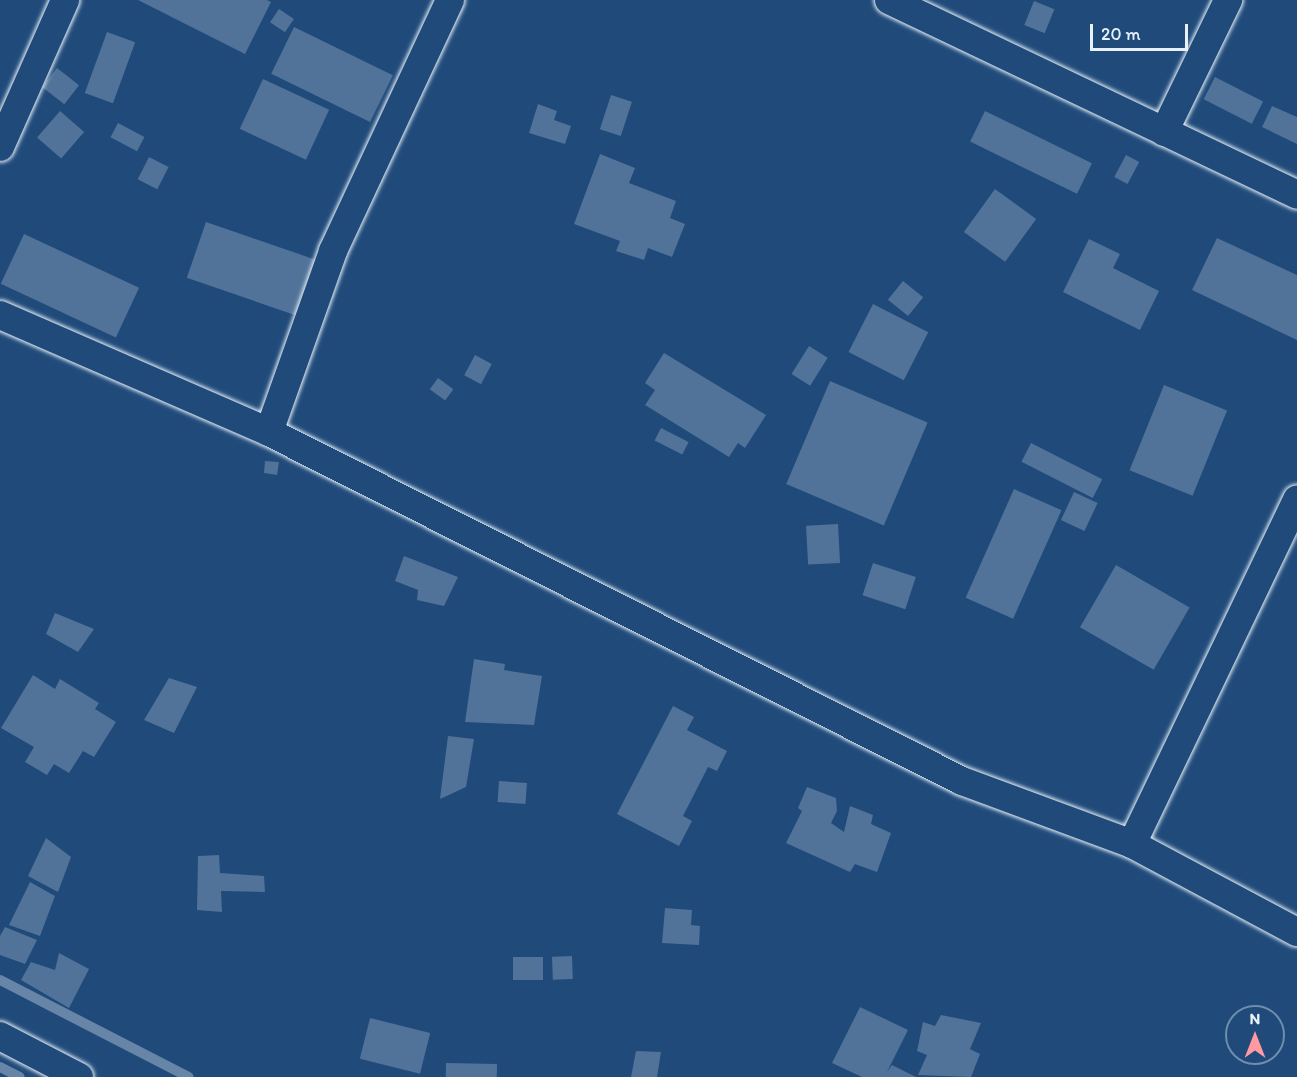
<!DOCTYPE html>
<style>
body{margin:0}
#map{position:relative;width:1297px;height:1077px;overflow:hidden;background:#1f4a7a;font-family:Itim,sans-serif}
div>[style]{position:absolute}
.stream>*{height:10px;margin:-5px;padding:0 5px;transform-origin:5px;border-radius:5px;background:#6685a7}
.building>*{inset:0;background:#517399;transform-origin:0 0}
.roads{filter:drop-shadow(0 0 2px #e8f1f8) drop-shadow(0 0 2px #e8f1f8)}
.minor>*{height:28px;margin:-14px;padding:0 14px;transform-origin:14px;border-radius:14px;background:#1f4a7a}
span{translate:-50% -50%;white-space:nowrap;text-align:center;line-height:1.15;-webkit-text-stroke:4.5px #1f4a7a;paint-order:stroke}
.north{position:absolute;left:1225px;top:1005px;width:60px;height:60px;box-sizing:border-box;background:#1f4a7a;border:2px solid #6f8dac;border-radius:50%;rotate:0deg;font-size:16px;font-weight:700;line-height:24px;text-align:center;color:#e8f1f8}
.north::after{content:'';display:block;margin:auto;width:21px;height:27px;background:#ff9aa2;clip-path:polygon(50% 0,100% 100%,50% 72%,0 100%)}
.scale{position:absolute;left:1090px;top:24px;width:98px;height:27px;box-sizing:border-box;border:3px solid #e8f1f8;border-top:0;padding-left:8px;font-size:18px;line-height:21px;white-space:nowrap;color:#e8f1f8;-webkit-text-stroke:4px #1f4a7a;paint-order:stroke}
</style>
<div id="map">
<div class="stream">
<div style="left:0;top:980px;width:212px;rotate:27.2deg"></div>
<div style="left:0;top:1067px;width:22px;rotate:27deg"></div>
</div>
<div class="building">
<div style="clip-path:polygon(138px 0,267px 0,271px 2px,245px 54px)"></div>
<div style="left:1034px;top:1px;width:22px;height:26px;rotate:22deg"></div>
<div style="left:279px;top:9px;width:18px;height:16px;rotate:34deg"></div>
<div style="left:294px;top:27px;width:110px;height:52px;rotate:26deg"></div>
<div style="left:107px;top:32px;width:30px;height:65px;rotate:20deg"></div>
<div style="left:57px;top:68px;width:28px;height:24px;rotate:38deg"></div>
<div style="left:1215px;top:77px;width:54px;height:25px;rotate:27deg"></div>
<div style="left:263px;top:79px;width:73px;height:55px;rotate:25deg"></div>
<div style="left:611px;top:95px;width:22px;height:36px;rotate:18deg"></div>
<div style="clip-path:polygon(538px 104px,557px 111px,554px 120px,571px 126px,565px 144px,529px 133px)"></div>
<div style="clip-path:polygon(1272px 106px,1297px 117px,1297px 144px,1262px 127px)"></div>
<div style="left:60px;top:111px;width:32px;height:35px;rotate:41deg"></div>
<div style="left:985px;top:111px;width:119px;height:34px;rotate:26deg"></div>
<div style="left:118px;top:123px;width:30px;height:16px;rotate:28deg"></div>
<div style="clip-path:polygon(600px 154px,635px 168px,629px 183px,676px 201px,670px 218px,685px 224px,672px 257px,648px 248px,644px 260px,616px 251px,620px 241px,574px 224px)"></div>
<div style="left:1126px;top:155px;width:15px;height:25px;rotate:28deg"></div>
<div style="left:149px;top:157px;width:22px;height:25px;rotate:27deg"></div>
<div style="left:995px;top:189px;width:51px;height:53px;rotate:36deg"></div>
<div style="left:206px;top:222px;width:118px;height:59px;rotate:19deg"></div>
<div style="left:24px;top:234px;width:127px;height:55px;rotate:25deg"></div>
<div style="clip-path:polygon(1217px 238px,1297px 275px,1297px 340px,1192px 290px)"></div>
<div style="clip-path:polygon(1089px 239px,1120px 254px,1113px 268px,1159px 291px,1140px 330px,1063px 292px)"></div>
<div style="left:903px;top:281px;width:26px;height:24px;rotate:39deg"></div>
<div style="left:873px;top:304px;width:62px;height:54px;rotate:27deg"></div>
<div style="left:809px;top:346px;width:22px;height:33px;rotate:32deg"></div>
<div style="clip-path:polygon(664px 353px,766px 415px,745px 448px,738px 443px,729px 457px,645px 405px,655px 390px,645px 383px)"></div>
<div style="left:475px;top:355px;width:19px;height:23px;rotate:28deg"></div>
<div style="left:438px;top:378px;width:19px;height:14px;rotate:36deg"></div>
<div style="left:830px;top:381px;width:106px;height:112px;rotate:23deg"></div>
<div style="left:1164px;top:385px;width:68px;height:92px;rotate:22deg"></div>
<div style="left:661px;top:428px;width:31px;height:14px;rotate:27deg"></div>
<div style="left:1031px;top:443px;width:80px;height:21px;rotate:27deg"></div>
<div style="clip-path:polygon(265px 461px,279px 462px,277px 475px,264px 473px)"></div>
<div style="left:1014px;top:489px;width:52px;height:119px;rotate:24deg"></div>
<div style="left:1074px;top:492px;width:26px;height:31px;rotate:25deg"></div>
<div style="left:838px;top:524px;width:39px;height:32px;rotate:87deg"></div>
<div style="clip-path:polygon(404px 556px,458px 577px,444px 606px,417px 600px,418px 590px,395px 581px)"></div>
<div style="left:873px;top:563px;width:45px;height:34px;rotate:18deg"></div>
<div style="left:1116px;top:565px;width:85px;height:72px;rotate:30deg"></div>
<div style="clip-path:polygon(55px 613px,94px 629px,78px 652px,46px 634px)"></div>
<div style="clip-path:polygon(474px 659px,505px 664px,504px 670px,542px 676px,534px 725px,465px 722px)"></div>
<div style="clip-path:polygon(33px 675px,55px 689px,60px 679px,99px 703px,95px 709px,116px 722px,94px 757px,83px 751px,69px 773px,54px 764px,47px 775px,25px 762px,34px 747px,1px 728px)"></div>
<div style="clip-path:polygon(169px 678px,197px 687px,174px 733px,144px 720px)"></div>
<div style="clip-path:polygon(673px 706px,694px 717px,687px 730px,727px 751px,717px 771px,708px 767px,683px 816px,692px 821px,679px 846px,617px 814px)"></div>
<div style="clip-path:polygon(448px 736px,474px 739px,466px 787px,440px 799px)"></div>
<div style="left:499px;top:781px;width:28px;height:21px;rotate:4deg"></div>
<div style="clip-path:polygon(807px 787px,836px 798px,837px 811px,831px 823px,844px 832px,850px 806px,873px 815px,871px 824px,891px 833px,877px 872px,855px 864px,850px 872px,786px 843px,802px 811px,798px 808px)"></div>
<div style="clip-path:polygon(46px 838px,71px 857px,58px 892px,28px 876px)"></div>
<div style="clip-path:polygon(219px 855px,220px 873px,264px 876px,265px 892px,221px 891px,222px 912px,197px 910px,198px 856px)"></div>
<div style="clip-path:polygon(30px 882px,55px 896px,40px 936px,9px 925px)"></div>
<div style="clip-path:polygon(665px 908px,692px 910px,691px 925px,700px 926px,699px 945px,662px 943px)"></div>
<div style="clip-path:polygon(5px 927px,37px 940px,25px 964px,0 955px,0 936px)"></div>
<div style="clip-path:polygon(59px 953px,89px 969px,69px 1008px,21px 980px,31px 962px,55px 970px)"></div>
<div style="left:572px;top:956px;width:23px;height:20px;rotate:88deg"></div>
<div style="left:513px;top:957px;width:30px;height:23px"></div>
<div style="clip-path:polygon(860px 1007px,908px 1030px,887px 1072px,892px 1065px,916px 1077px,862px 1077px,832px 1063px)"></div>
<div style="clip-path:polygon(941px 1015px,981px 1023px,970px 1049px,980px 1054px,971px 1077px,918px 1075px,927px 1055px,917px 1051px,923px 1022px,935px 1026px)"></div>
<div style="left:370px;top:1018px;width:62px;height:42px;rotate:14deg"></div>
<div style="clip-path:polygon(636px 1051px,661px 1052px,657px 1077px,631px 1077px)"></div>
<div style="left:446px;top:1063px;width:51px;height:14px;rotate:1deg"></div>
</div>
<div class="roads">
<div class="minor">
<div style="left:889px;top:0;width:452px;rotate:25.5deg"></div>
<div style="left:1164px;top:132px;width:147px;rotate:-64.1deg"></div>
<div style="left:0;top:147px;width:161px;rotate:-66.1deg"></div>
<div style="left:0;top:315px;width:293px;rotate:23.5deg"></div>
<div style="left:269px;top:432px;width:776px;rotate:26.73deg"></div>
<div style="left:962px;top:781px;width:181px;rotate:20.3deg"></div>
<div style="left:1132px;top:844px;width:187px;rotate:28.1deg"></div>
<div style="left:269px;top:432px;width:192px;rotate:-70.5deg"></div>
<div style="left:333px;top:251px;width:277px;rotate:-65deg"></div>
<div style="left:1132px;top:844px;width:382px;rotate:-64.4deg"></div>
<div style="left:0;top:1036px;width:89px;rotate:27.4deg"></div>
</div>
</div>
<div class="north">N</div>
<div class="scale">20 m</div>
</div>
